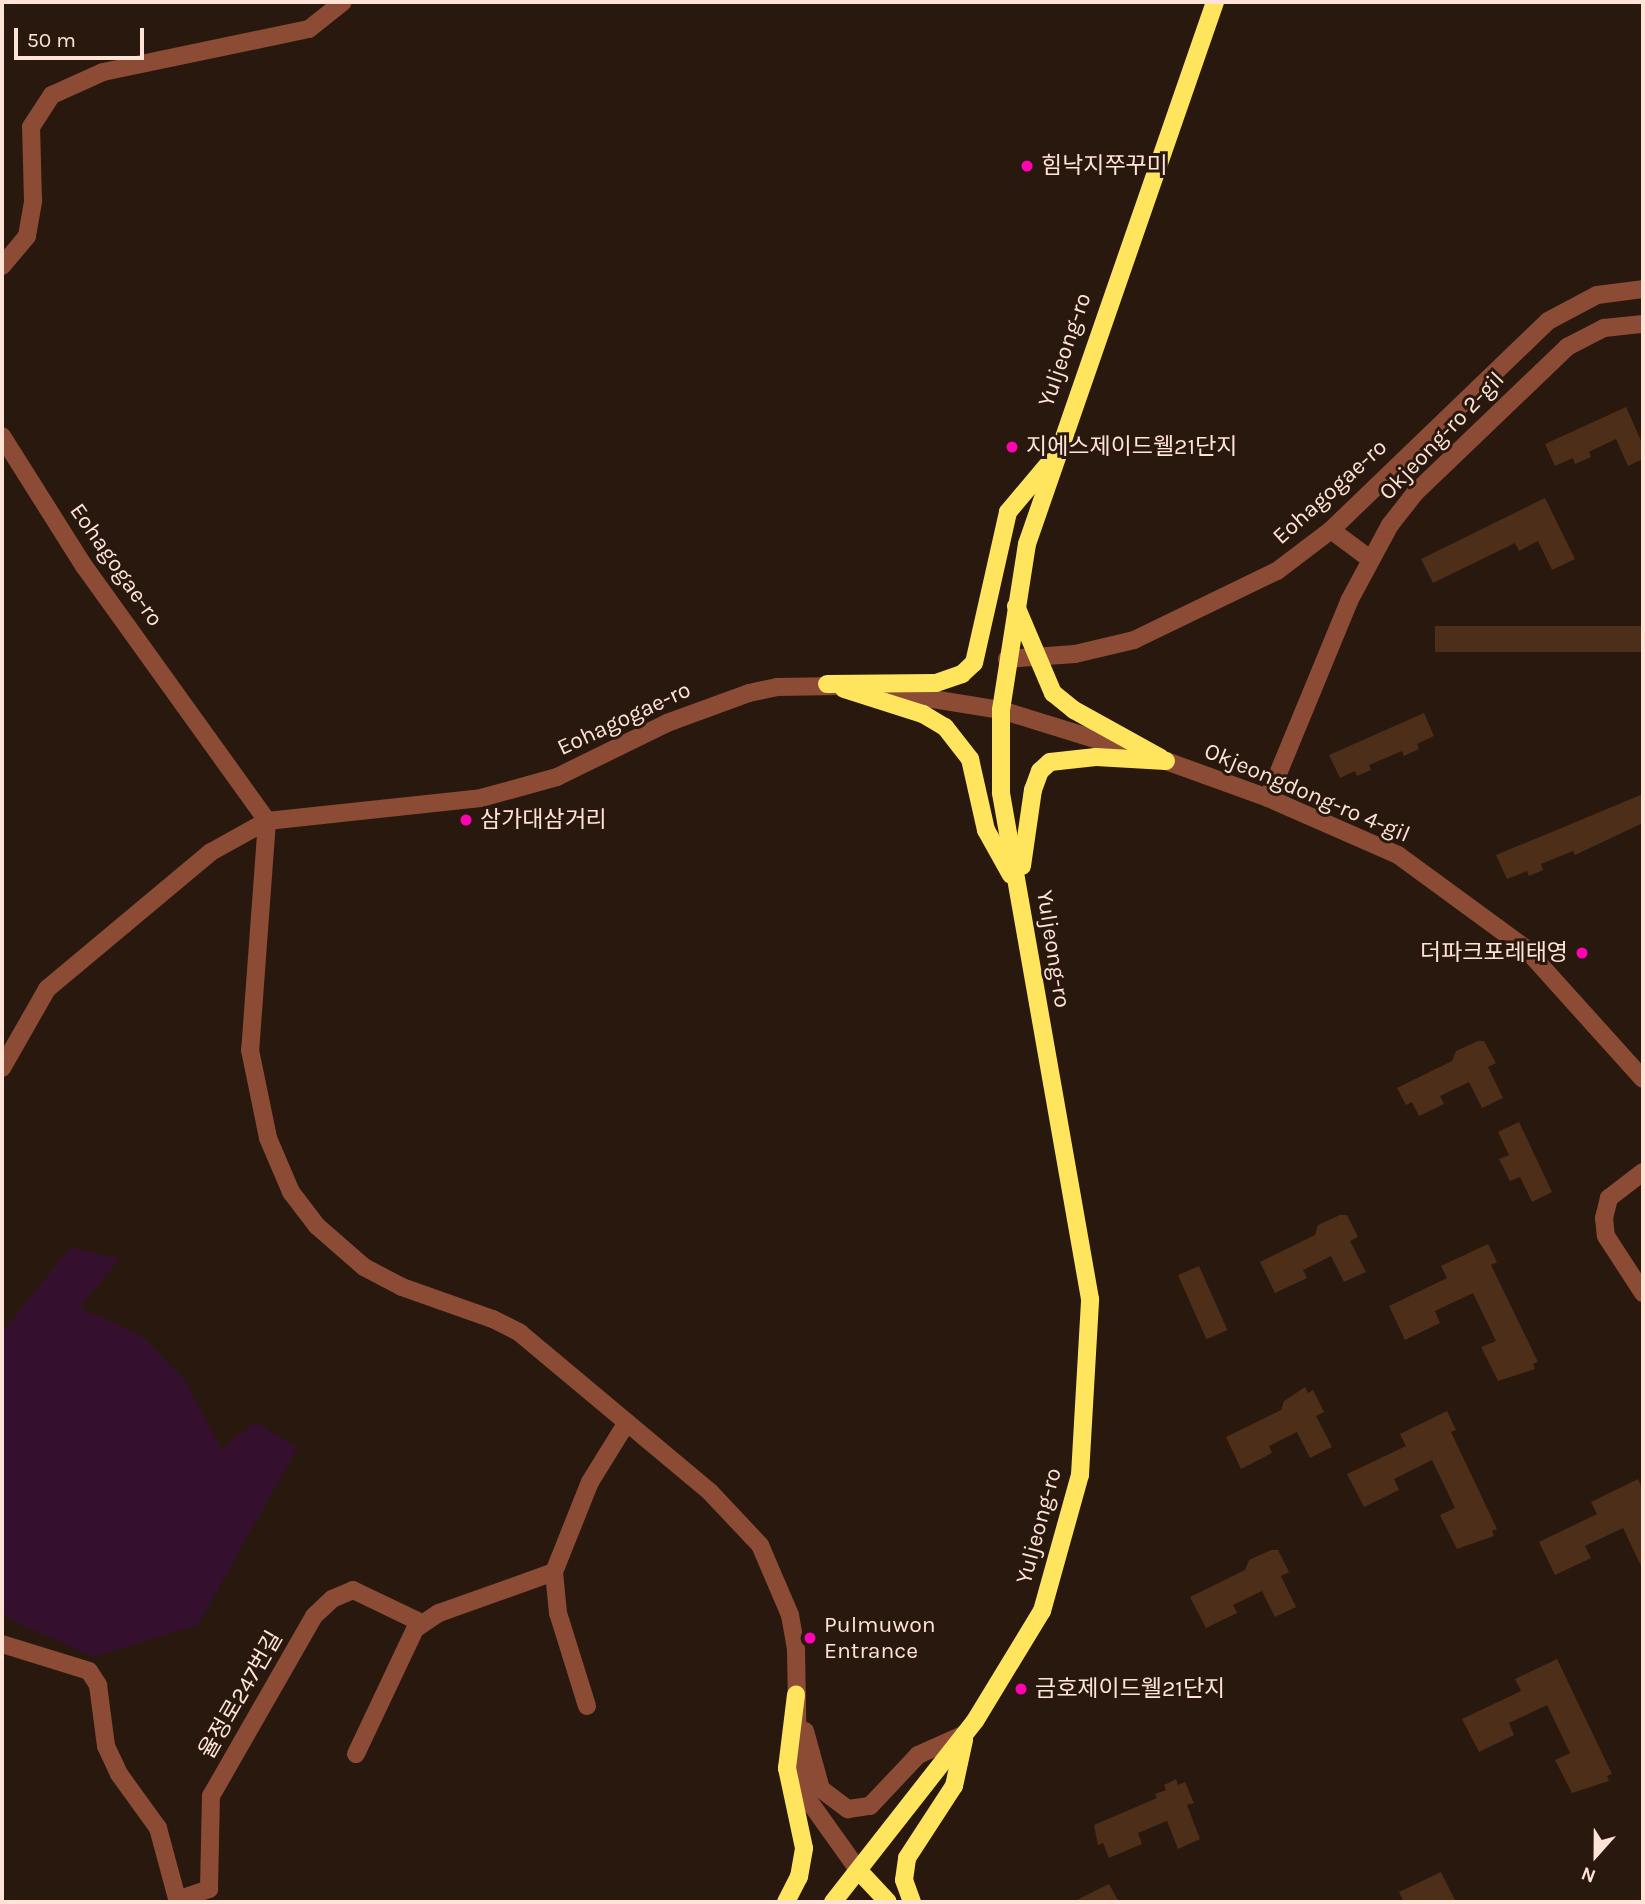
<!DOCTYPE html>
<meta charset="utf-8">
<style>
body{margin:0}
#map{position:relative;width:1645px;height:1904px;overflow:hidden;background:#29180e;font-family:Karla,"Noto Sans KR",sans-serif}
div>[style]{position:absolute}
.green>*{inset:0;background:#34102e}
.building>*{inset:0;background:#4c2e19;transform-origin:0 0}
.minor>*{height:18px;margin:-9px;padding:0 9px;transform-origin:9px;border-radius:9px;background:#8c4b35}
.major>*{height:18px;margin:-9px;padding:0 9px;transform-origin:9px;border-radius:9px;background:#ffe55d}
.dots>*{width:19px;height:19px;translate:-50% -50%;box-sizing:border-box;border:4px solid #29180e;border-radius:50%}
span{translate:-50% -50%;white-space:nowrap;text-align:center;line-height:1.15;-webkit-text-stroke:6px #29180e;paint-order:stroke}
.poi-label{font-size:23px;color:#ffe3d6}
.left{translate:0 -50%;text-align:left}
.right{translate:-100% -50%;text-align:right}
.street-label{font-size:23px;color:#ffe3d6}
.frame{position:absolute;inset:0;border:4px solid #ffe3d6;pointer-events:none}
.north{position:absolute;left:1561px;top:1820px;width:70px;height:70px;-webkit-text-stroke:5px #29180e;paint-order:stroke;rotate:201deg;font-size:19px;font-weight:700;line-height:28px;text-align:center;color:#ffe3d6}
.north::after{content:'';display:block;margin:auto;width:24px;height:32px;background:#ffe3d6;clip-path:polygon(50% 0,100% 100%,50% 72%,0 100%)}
.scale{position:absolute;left:14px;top:28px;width:130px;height:32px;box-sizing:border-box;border:4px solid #ffe3d6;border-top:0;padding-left:9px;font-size:21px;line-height:24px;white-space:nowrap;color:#ffe3d6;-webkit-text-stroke:5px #29180e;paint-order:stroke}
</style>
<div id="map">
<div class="green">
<div style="clip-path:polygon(71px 1247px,119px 1259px,80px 1308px,142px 1336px,185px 1380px,221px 1449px,255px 1422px,297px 1448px,198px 1625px,93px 1657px,8px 1618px,2px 1609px,2px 1332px)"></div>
</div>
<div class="building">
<div style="clip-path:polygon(1626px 407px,1643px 445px,1643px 459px,1628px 466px,1616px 439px,1589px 452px,1591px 457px,1575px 464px,1573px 458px,1555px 466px,1545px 444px)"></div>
<div style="clip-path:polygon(1545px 498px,1575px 559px,1552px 570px,1538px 541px,1519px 551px,1515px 543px,1433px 583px,1421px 559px)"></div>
<div style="left:1643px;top:626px;width:26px;height:208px;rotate:90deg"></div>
<div style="clip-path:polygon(1424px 713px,1434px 736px,1417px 744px,1419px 749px,1404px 756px,1402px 751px,1369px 765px,1371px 770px,1357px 776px,1355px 771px,1340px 778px,1329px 755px)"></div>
<div style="clip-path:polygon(1643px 794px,1643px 823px,1575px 855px,1573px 851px,1541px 864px,1543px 870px,1529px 876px,1527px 871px,1507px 879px,1496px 855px)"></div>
<div style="clip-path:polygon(1478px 1041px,1484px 1041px,1496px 1063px,1488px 1067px,1503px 1098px,1482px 1108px,1469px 1082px,1440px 1096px,1444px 1104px,1419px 1116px,1412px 1102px,1406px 1105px,1397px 1088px,1452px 1061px,1456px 1051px)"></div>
<div style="clip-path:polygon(1519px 1122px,1552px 1192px,1532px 1202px,1520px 1177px,1510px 1181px,1499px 1159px,1509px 1155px,1498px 1132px)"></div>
<div style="clip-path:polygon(1340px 1215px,1347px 1215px,1358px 1237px,1350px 1241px,1366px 1272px,1344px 1282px,1331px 1256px,1303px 1270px,1307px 1278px,1275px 1293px,1260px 1262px,1315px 1235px,1318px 1225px)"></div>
<div style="clip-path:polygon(1488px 1244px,1497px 1262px,1491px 1265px,1538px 1362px,1533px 1364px,1535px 1369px,1498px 1381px,1481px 1347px,1496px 1341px,1473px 1293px,1435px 1311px,1440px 1323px,1405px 1340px,1389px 1306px,1447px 1278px,1441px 1266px)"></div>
<div style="left:1199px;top:1266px;width:70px;height:23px;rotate:66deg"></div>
<div style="clip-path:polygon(1305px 1387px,1308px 1393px,1313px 1390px,1324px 1412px,1316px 1416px,1332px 1447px,1310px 1458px,1297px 1432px,1269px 1446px,1272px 1453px,1241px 1469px,1226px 1437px,1281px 1410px,1284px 1401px)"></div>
<div style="clip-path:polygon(1447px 1411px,1456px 1430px,1451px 1432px,1497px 1529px,1492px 1531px,1494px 1536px,1457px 1549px,1440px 1515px,1455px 1508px,1432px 1460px,1394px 1479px,1399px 1490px,1364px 1507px,1347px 1474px,1406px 1446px,1400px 1434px)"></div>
<div style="clip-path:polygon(1638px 1479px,1643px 1490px,1643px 1570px,1623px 1528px,1585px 1546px,1591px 1558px,1555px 1575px,1539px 1542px,1597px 1514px,1591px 1502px)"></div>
<div style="clip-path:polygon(1271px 1550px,1278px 1550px,1289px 1572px,1281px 1576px,1296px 1607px,1275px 1617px,1262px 1591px,1233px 1605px,1237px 1613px,1206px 1628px,1190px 1597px,1245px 1570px,1249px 1560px)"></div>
<div style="clip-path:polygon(1557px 1659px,1612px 1774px,1607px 1776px,1609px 1781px,1572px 1793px,1555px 1760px,1570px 1753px,1547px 1705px,1509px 1723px,1514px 1735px,1479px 1752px,1462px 1719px,1521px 1691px,1515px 1679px)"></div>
<div style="clip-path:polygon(1176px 1779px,1178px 1785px,1185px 1782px,1194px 1803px,1187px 1805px,1200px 1839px,1178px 1849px,1167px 1821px,1138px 1833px,1142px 1844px,1109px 1858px,1103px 1843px,1098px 1845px,1094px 1825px,1157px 1798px,1155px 1794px,1166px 1790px,1164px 1785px)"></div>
<div style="clip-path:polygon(1441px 1872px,1456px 1902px,1404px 1902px,1399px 1892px)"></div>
<div style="clip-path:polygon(1109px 1884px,1119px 1902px,1073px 1902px)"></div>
</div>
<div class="minor">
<div style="left:2px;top:266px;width:39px;rotate:-50deg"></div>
<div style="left:27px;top:236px;width:36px;rotate:-80deg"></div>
<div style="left:33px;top:201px;width:74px;rotate:-91.5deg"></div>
<div style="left:31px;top:127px;width:38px;rotate:-57deg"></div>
<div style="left:52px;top:95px;width:56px;rotate:-24.3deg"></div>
<div style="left:103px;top:72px;width:210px;rotate:-11.8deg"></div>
<div style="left:309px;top:29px;width:43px;rotate:-38.5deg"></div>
<div style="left:2px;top:436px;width:154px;rotate:57.8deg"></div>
<div style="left:84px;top:566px;width:314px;rotate:54.3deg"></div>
<div style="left:1331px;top:530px;width:49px;rotate:36.6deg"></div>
<div style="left:1007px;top:659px;width:68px;rotate:-4.2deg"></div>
<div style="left:1075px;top:654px;width:61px;rotate:-13.3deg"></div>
<div style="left:1134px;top:640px;width:159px;rotate:-25.8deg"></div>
<div style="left:1277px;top:571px;width:68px;rotate:-37.2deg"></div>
<div style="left:1331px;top:530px;width:301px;rotate:-43.9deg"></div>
<div style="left:1548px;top:321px;width:55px;rotate:-28deg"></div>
<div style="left:1597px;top:295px;width:46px;rotate:-7.4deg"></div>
<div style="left:871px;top:689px;width:132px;rotate:9.2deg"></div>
<div style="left:1001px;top:710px;width:173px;rotate:17.2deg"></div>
<div style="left:1166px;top:761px;width:109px;rotate:19.9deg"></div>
<div style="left:1268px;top:798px;width:142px;rotate:23.7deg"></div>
<div style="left:1398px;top:855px;width:157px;rotate:36.2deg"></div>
<div style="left:1525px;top:948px;width:176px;rotate:48deg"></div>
<div style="left:1268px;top:798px;width:213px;rotate:-67.6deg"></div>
<div style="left:1349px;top:601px;width:86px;rotate:-61.7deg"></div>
<div style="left:1390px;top:525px;width:41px;rotate:-52deg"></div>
<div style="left:1415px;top:493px;width:211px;rotate:-43.8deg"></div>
<div style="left:1567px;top:347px;width:42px;rotate:-27.2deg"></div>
<div style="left:1604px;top:328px;width:39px;rotate:-6deg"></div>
<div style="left:267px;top:821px;width:230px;rotate:94.2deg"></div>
<div style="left:250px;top:1050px;width:90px;rotate:78.4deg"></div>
<div style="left:268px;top:1138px;width:59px;rotate:66.9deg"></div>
<div style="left:291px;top:1192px;width:43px;rotate:52.6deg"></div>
<div style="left:317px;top:1226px;width:62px;rotate:41.1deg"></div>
<div style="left:364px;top:1267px;width:43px;rotate:27.8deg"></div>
<div style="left:402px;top:1287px;width:96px;rotate:19.4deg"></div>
<div style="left:493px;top:1319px;width:30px;rotate:27deg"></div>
<div style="left:520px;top:1333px;width:248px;rotate:39.9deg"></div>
<div style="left:710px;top:1492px;width:73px;rotate:46.7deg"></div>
<div style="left:760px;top:1545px;width:76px;rotate:66.8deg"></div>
<div style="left:790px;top:1615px;width:36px;rotate:80deg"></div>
<div style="left:796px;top:1650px;width:114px;rotate:89deg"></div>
<div style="left:798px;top:1764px;width:39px;rotate:73deg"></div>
<div style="left:809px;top:1801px;width:86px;rotate:54.5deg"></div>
<div style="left:2px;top:1068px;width:91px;rotate:-60.3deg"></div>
<div style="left:47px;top:989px;width:214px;rotate:-39.9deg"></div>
<div style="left:211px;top:852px;width:64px;rotate:-29deg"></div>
<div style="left:267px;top:821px;width:215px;rotate:-6.1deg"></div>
<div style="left:481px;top:798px;width:79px;rotate:-15.4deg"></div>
<div style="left:557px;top:777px;width:123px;rotate:-26.1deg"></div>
<div style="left:667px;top:723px;width:87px;rotate:-20.1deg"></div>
<div style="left:749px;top:693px;width:29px;rotate:-12deg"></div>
<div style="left:777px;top:687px;width:62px;rotate:-0.9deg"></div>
<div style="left:1643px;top:1172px;width:43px;rotate:142.6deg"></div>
<div style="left:1609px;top:1198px;width:21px;rotate:104deg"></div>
<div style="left:1604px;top:1218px;width:18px;rotate:84deg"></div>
<div style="left:1606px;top:1236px;width:68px;rotate:57deg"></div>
<div style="left:2px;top:1644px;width:91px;rotate:17.2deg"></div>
<div style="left:89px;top:1671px;width:17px;rotate:57deg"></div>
<div style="left:98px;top:1685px;width:62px;rotate:82.5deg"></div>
<div style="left:106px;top:1746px;width:31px;rotate:65deg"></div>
<div style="left:119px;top:1774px;width:67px;rotate:54.2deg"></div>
<div style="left:158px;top:1828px;width:77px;rotate:74.9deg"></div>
<div style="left:587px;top:1706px;width:97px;rotate:-107.3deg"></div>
<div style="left:558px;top:1613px;width:41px;rotate:-95.6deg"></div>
<div style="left:554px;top:1572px;width:97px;rotate:-68.2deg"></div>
<div style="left:590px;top:1482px;width:70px;rotate:-58.3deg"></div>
<div style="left:805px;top:1731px;width:60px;rotate:74.6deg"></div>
<div style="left:821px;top:1789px;width:34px;rotate:37deg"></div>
<div style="left:848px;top:1809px;width:22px;rotate:-8deg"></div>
<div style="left:870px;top:1806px;width:70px;rotate:-46.7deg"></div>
<div style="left:918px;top:1755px;width:51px;rotate:-24.1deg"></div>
<div style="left:356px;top:1754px;width:138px;rotate:-64.7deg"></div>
<div style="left:415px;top:1629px;width:29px;rotate:-34deg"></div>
<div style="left:439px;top:1613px;width:122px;rotate:-19.6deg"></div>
<div style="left:177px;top:1900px;width:34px;rotate:-19deg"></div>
<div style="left:209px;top:1889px;width:93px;rotate:-88.8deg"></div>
<div style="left:211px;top:1796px;width:207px;rotate:-60.2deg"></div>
<div style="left:314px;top:1616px;width:25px;rotate:-43deg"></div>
<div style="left:332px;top:1599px;width:23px;rotate:-23deg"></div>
<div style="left:353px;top:1590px;width:76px;rotate:25.6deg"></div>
</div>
<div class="major">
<div style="left:1016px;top:606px;width:95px;rotate:67deg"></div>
<div style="left:1053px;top:693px;width:27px;rotate:39deg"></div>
<div style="left:1074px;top:710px;width:99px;rotate:28.9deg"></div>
<div style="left:827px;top:684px;width:109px;rotate:-0.5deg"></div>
<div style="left:936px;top:683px;width:28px;rotate:-19deg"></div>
<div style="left:962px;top:674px;width:16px;rotate:-43deg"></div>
<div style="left:974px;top:663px;width:155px;rotate:-77.3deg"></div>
<div style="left:1008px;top:512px;width:65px;rotate:-50deg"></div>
<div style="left:844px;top:689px;width:83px;rotate:17.6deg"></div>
<div style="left:923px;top:714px;width:26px;rotate:31deg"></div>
<div style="left:945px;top:727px;width:41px;rotate:52deg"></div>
<div style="left:970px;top:759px;width:73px;rotate:77.3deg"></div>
<div style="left:986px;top:830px;width:51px;rotate:60.9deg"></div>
<div style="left:1022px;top:866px;width:77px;rotate:-81.8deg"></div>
<div style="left:1033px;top:790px;width:20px;rotate:-70deg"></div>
<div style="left:1040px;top:771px;width:13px;rotate:-42deg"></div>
<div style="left:1050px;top:762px;width:46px;rotate:-6.2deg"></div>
<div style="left:1096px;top:757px;width:70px;rotate:3.3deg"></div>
<div style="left:859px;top:1871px;width:42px;rotate:46.9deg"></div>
<div style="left:786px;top:1902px;width:28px;rotate:-63deg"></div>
<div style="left:799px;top:1877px;width:29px;rotate:-80deg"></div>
<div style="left:804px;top:1848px;width:82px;rotate:-102deg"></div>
<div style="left:787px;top:1768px;width:74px;rotate:-83deg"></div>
<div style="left:833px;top:1902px;width:230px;rotate:-51.9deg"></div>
<div style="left:975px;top:1721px;width:129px;rotate:-58.7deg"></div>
<div style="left:1042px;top:1611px;width:141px;rotate:-74.4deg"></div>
<div style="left:1080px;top:1475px;width:176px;rotate:-86.7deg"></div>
<div style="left:1090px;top:1299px;width:514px;rotate:-99.98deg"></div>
<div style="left:1001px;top:793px;width:83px;rotate:-90deg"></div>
<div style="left:1001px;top:710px;width:168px;rotate:-81.1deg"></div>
<div style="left:1027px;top:544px;width:574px;rotate:-70.87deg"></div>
<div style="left:912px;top:1902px;width:23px;rotate:-110deg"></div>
<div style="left:904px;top:1880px;width:22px;rotate:-82deg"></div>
<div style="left:907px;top:1858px;width:86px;rotate:-56.9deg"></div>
<div style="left:954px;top:1786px;width:47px;rotate:-77.7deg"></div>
</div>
<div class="dots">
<div style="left:1027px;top:166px;background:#ff02b1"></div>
<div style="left:1012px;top:447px;background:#ff02b1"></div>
<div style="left:466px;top:820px;background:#ff02b1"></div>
<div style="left:1582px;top:953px;background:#ff02b1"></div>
<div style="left:810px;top:1638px;background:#ff02b1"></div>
<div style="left:1021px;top:1689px;background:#ff02b1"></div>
</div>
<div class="poi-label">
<span class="left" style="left:1041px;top:166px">힘낙지쭈꾸미</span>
<span class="left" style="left:1026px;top:447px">지에스제이드웰21단지</span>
<span class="left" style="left:480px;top:820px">삼가대삼거리</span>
<span class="right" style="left:1568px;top:953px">더파크포레태영</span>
<span class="left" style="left:824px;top:1638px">Pulmuwon<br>Entrance</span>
<span class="left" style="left:1035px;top:1689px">금호제이드웰21단지</span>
</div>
<div class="street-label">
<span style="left:1065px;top:350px;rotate:-71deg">Yuljeong-ro</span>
<span style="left:1442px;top:436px;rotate:-46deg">Okjeong-ro 2-gil</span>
<span style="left:1330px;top:492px;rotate:-42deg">Eohagogae-ro</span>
<span style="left:116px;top:565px;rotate:55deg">Eohagogae-ro</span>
<span style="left:624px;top:719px;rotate:-25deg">Eohagogae-ro</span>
<span style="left:1307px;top:793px;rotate:23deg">Okjeongdong-ro 4-gil</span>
<span style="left:1053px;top:949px;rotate:81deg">Yuljeong-ro</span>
<span style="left:1039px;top:1526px;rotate:-75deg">Yuljeong-ro</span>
<span style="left:241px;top:1695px;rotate:-60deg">율정로247번길</span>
</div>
<div class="frame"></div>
<div class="north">N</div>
<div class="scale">50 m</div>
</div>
